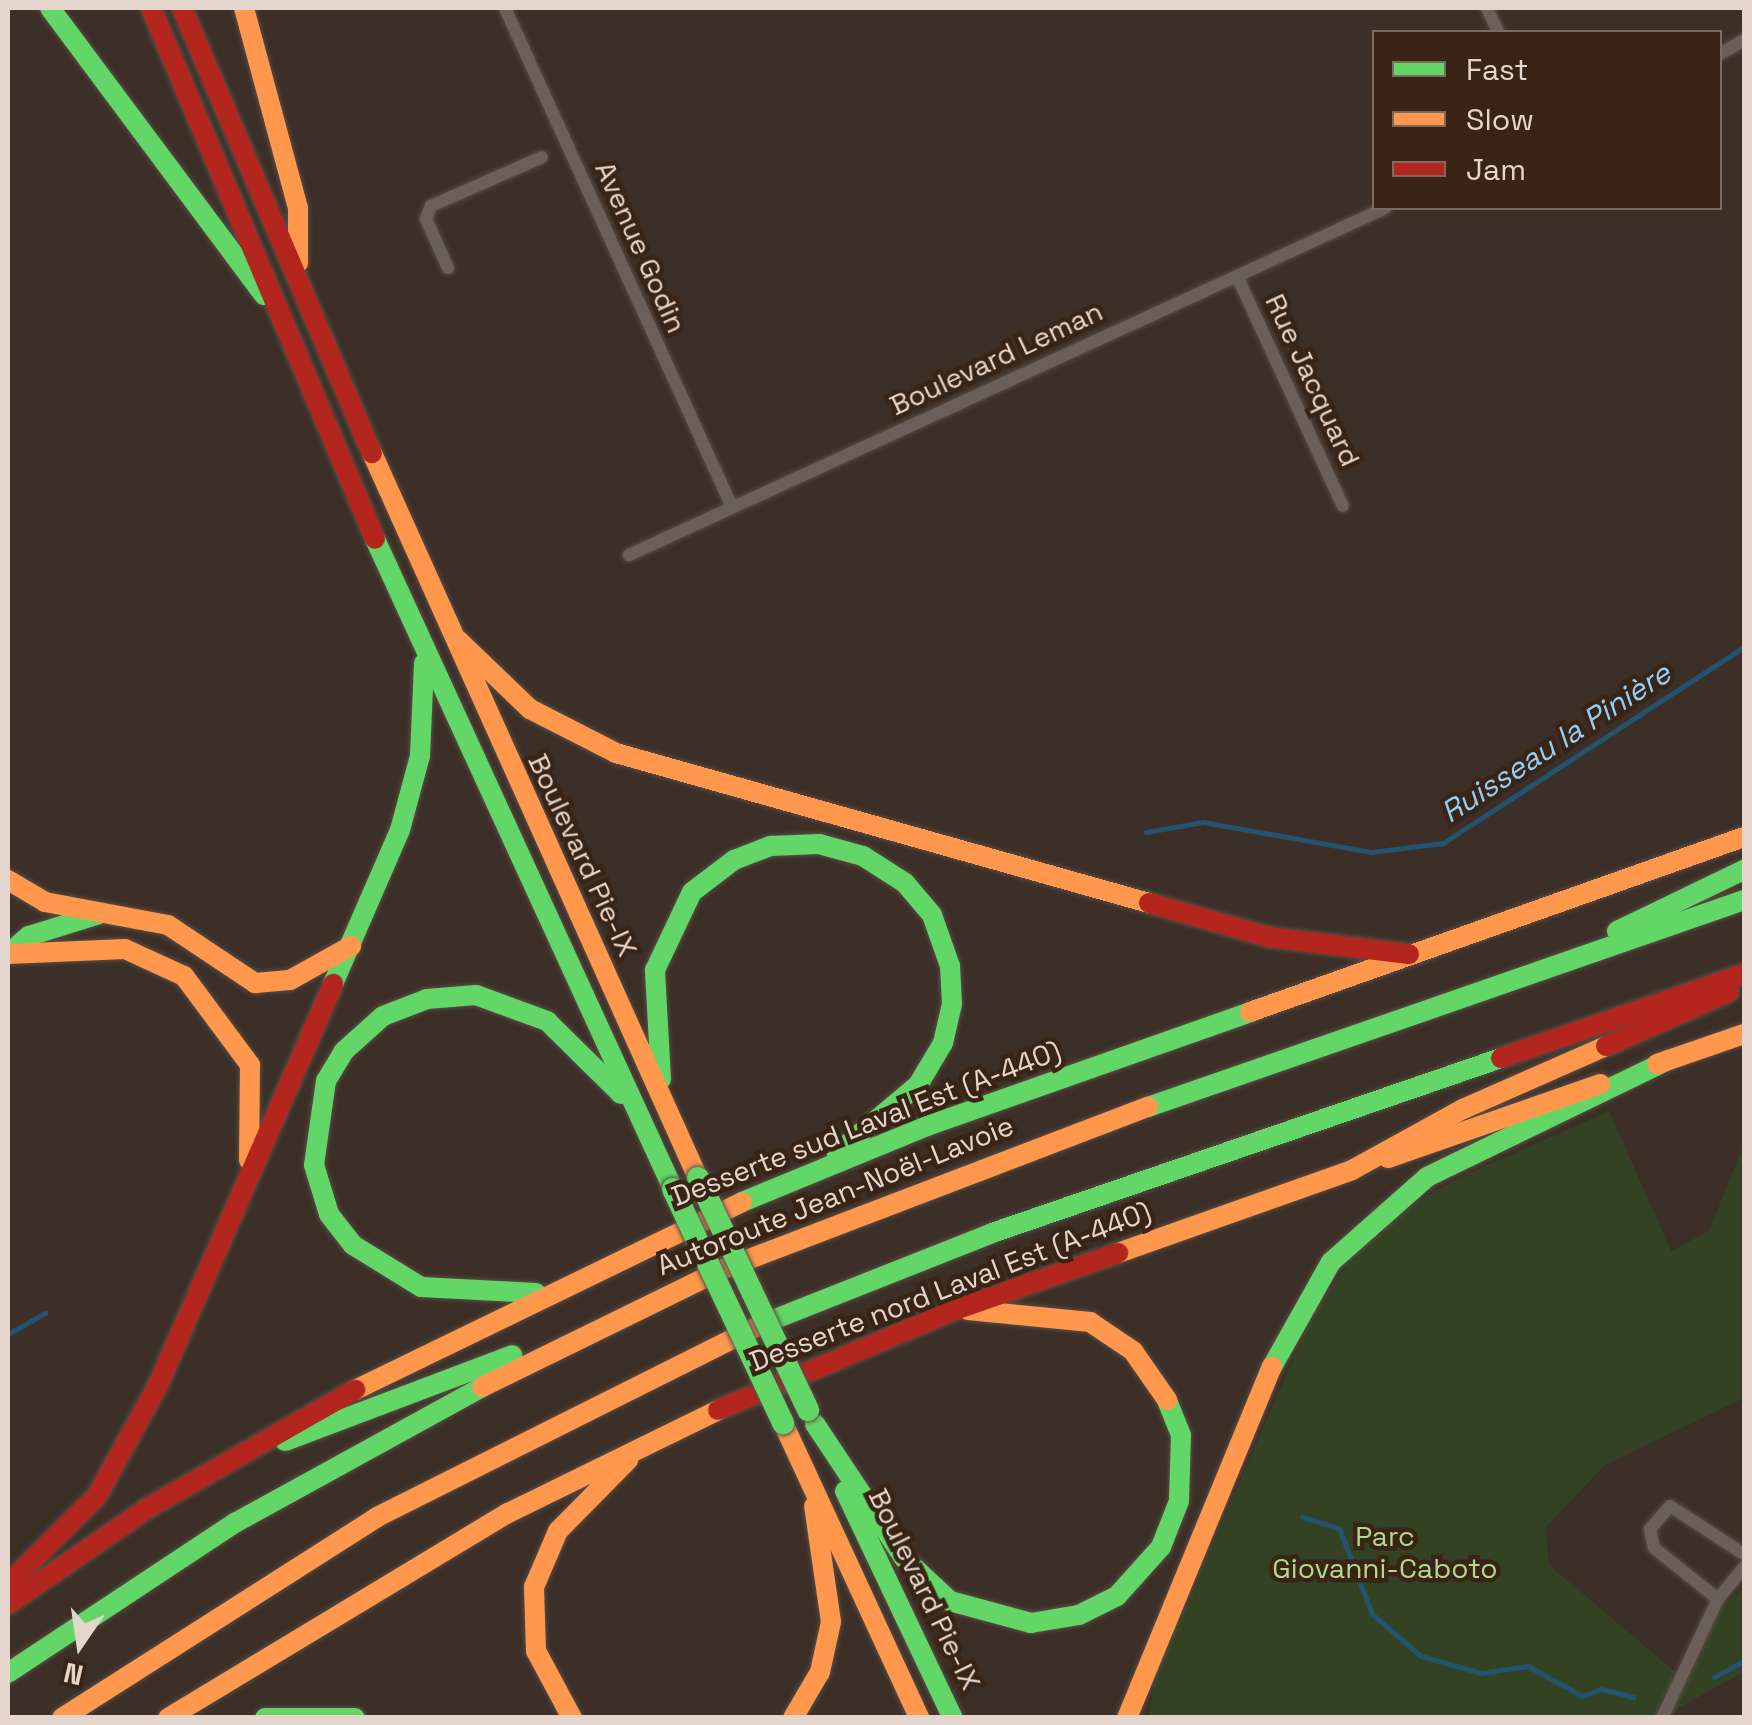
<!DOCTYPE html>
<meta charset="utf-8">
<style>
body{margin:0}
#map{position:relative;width:1752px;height:1725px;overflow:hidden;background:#3c2f27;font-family:"Space Grotesk",sans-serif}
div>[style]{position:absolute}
.green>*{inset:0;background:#334223}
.stream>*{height:5px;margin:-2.5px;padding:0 2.5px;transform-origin:2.5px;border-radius:2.5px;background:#23536f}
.roads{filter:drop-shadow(0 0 2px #584d46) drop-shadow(0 0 2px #584d46)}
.street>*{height:12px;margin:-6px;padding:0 6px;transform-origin:6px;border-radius:6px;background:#6a6059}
.fast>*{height:20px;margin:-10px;padding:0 10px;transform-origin:10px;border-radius:10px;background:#63d668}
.slow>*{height:20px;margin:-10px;padding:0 10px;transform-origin:10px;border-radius:10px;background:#ff974d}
.jam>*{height:20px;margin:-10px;padding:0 10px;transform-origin:10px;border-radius:10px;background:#b3261e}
.bridges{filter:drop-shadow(0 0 2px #584d46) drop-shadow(0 0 2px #584d46)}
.fast-bridge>*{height:22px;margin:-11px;padding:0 11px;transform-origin:11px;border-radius:11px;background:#63d668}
span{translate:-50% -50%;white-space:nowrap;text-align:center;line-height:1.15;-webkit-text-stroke:9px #392415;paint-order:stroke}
.street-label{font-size:28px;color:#e5d6cd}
.park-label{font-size:28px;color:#b0d990}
.water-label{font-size:30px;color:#91cff8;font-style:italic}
.frame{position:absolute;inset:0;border:10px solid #e5d6cd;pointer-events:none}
.legend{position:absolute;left:1372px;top:30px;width:350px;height:180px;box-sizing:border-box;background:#392415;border:2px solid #7e6b5f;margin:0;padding:12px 18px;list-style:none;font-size:30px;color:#e5d6cd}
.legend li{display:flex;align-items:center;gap:20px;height:50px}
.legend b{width:50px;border:2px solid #7e6b5f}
.north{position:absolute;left:30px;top:1595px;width:100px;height:100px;-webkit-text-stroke:8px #392415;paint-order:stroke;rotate:193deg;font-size:28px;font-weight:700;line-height:40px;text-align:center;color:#e5d6cd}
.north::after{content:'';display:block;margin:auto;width:35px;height:45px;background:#e5d6cd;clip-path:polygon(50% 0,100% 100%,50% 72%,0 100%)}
</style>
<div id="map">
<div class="green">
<div style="clip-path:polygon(1609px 1111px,1671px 1251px,1709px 1231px,1744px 1144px,1744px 1398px,1605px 1465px,1546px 1527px,1549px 1565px,1680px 1676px,1711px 1614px,1744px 1588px,1744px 1672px,1662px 1717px,1148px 1718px,1156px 1675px,1310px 1320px,1352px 1258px,1405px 1210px,1456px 1179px)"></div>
</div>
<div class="stream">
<div style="left:1146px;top:832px;width:58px;rotate:-10deg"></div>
<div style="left:1203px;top:822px;width:171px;rotate:10.1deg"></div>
<div style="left:1371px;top:852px;width:73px;rotate:-7.1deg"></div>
<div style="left:1443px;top:843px;width:359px;rotate:-33.1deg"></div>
<div style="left:8px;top:1334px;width:43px;rotate:-29.6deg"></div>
<div style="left:1302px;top:1517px;width:39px;rotate:17deg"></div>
<div style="left:1339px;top:1528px;width:92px;rotate:69deg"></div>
<div style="left:1372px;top:1614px;width:65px;rotate:40.6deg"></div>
<div style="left:1421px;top:1656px;width:62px;rotate:15.8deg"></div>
<div style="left:1481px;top:1673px;width:48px;rotate:-8.5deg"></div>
<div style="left:1528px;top:1666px;width:62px;rotate:29.1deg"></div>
<div style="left:1582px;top:1696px;width:20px;rotate:-20deg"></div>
<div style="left:1601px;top:1689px;width:33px;rotate:14deg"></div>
<div style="left:1714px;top:1677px;width:34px;rotate:-28deg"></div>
</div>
<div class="roads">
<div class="street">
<div style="left:505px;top:8px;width:548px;rotate:65.54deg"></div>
<div style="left:1487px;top:8px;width:26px;rotate:65deg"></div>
<div style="left:1720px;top:54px;width:28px;rotate:-30deg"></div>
<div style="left:448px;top:268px;width:54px;rotate:-114.2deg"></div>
<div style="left:426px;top:219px;width:14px;rotate:-69deg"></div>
<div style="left:431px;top:206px;width:121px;rotate:-23.8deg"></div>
<div style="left:1237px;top:276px;width:253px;rotate:65.3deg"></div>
<div style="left:629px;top:555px;width:832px;rotate:-24.65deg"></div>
<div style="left:1718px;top:1599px;width:82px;rotate:-141.4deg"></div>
<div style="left:1654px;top:1548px;width:19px;rotate:-102deg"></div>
<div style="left:1650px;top:1529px;width:30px;rotate:-49deg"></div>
<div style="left:1670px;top:1506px;width:88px;rotate:33deg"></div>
<div style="left:1662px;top:1718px;width:132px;rotate:-64.8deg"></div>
<div style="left:1718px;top:1599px;width:41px;rotate:-50.9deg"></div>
</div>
<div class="fast">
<div style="left:50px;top:8px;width:358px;rotate:53.3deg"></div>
<div style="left:375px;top:539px;width:715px;rotate:65.37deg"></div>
<div style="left:1617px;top:931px;width:141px;rotate:-25.7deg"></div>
<div style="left:8px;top:954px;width:28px;rotate:-41deg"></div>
<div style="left:29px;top:936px;width:73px;rotate:-17.4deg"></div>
<div style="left:333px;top:984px;width:168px;rotate:-66.5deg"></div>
<div style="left:400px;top:830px;width:77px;rotate:-74.9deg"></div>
<div style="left:420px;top:756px;width:93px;rotate:-87.5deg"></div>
<div style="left:661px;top:1079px;width:109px;rotate:-93.2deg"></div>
<div style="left:655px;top:970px;width:86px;rotate:-64.6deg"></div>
<div style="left:692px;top:892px;width:53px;rotate:-37.3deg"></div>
<div style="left:734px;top:860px;width:40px;rotate:-21deg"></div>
<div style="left:771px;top:846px;width:48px;rotate:-2.4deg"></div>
<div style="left:819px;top:844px;width:46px;rotate:15.3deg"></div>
<div style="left:863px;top:856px;width:50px;rotate:32.7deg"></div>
<div style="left:905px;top:883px;width:42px;rotate:49.8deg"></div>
<div style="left:932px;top:915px;width:54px;rotate:70.6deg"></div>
<div style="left:950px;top:966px;width:38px;rotate:87deg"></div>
<div style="left:952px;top:1004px;width:40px;rotate:103deg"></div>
<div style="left:943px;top:1043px;width:49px;rotate:120.8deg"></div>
<div style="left:918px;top:1085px;width:106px;rotate:140deg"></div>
<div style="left:1148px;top:1107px;width:631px;rotate:-19.15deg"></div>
<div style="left:742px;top:1202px;width:200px;rotate:-22.3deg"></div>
<div style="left:927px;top:1126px;width:343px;rotate:-19.4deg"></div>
<div style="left:536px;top:1293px;width:115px;rotate:-177deg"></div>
<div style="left:421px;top:1287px;width:80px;rotate:-148.3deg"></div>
<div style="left:353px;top:1245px;width:39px;rotate:-128deg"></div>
<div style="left:329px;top:1214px;width:51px;rotate:-107deg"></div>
<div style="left:314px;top:1165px;width:85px;rotate:-81.9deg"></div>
<div style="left:326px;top:1081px;width:35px;rotate:-59deg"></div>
<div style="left:344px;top:1051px;width:52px;rotate:-41.9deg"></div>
<div style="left:383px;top:1016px;width:47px;rotate:-21.1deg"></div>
<div style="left:427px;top:999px;width:49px;rotate:-4.7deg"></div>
<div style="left:476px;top:995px;width:76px;rotate:20.1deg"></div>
<div style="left:547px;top:1021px;width:104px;rotate:44.6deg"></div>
<div style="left:765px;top:1323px;width:244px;rotate:-21.6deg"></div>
<div style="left:992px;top:1233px;width:538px;rotate:-18.97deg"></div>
<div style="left:1272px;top:1367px;width:120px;rotate:-60.7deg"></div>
<div style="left:1331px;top:1262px;width:128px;rotate:-41.5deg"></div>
<div style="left:1427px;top:1177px;width:268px;rotate:-25.9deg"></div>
<div style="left:815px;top:1424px;width:161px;rotate:56.4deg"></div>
<div style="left:904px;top:1558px;width:63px;rotate:43.1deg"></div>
<div style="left:950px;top:1601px;width:84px;rotate:15.2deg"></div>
<div style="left:1031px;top:1623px;width:49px;rotate:-9.5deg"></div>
<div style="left:1079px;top:1615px;width:42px;rotate:-26.6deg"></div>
<div style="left:1117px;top:1596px;width:66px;rotate:-48.1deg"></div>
<div style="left:1161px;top:1547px;width:49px;rotate:-68.6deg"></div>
<div style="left:1179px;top:1501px;width:66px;rotate:-88.3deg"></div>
<div style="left:1181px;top:1435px;width:38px;rotate:-112deg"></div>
<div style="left:285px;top:1441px;width:243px;rotate:-20.7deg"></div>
<div style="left:845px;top:1491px;width:251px;rotate:64.6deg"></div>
<div style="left:8px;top:1673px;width:272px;rotate:-33.5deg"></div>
<div style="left:235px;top:1523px;width:282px;rotate:-28.8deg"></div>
<div style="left:265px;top:1718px;width:90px"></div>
</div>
<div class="slow">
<div style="left:244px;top:8px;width:207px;rotate:74.9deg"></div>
<div style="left:298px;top:208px;width:55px;rotate:90deg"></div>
<div style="left:372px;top:453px;width:795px;rotate:65.79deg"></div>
<div style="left:458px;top:640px;width:100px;rotate:43.8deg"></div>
<div style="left:530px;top:709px;width:97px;rotate:27.1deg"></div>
<div style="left:616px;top:753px;width:554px;rotate:15.72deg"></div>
<div style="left:8px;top:880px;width:43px;rotate:30.7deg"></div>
<div style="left:45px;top:902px;width:125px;rotate:10.6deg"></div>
<div style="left:168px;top:925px;width:105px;rotate:33.7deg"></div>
<div style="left:255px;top:983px;width:35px;rotate:-5deg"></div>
<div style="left:290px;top:980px;width:70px;rotate:-29.1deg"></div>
<div style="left:8px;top:954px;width:117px;rotate:-2.4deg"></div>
<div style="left:125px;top:949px;width:65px;rotate:24.6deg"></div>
<div style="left:184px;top:976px;width:111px;rotate:53.4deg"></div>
<div style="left:250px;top:1065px;width:95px;rotate:90.6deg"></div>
<div style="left:1250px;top:1012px;width:524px;rotate:-19.51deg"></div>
<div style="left:1657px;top:1064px;width:92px;rotate:-19deg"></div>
<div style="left:1388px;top:1158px;width:225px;rotate:-19.2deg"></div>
<div style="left:1118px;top:1253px;width:248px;rotate:-19.5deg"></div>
<div style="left:1352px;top:1170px;width:127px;rotate:-28.8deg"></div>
<div style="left:1463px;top:1109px;width:156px;rotate:-23.8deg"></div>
<div style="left:968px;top:1310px;width:123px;rotate:5.6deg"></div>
<div style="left:1090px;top:1322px;width:52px;rotate:34deg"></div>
<div style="left:1133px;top:1351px;width:60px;rotate:55.2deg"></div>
<div style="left:482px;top:1387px;width:268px;rotate:-26.1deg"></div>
<div style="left:723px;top:1269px;width:455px;rotate:-20.9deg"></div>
<div style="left:355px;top:1390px;width:430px;rotate:-25.9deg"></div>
<div style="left:783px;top:1423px;width:325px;rotate:65.2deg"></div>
<div style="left:62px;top:1718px;width:374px;rotate:-32.5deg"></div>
<div style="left:377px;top:1517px;width:434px;rotate:-26.6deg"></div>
<div style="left:168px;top:1718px;width:397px;rotate:-31.1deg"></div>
<div style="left:508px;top:1513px;width:234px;rotate:-26.1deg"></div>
<div style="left:572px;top:1718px;width:76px;rotate:-118.2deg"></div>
<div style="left:536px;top:1651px;width:64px;rotate:-91.8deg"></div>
<div style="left:534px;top:1587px;width:61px;rotate:-66.8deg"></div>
<div style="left:558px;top:1531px;width:100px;rotate:-45.4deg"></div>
<div style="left:793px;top:1718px;width:53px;rotate:-59.6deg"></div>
<div style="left:820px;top:1672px;width:51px;rotate:-77.6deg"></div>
<div style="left:831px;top:1622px;width:117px;rotate:-98.3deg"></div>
<div style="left:1127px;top:1718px;width:380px;rotate:-67.6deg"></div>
</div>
<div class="jam">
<div style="left:151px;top:8px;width:576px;rotate:67.13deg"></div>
<div style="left:182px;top:8px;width:484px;rotate:66.9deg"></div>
<div style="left:1149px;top:903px;width:124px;rotate:15.9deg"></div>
<div style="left:1268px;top:937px;width:142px;rotate:6.9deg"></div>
<div style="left:1606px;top:1046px;width:134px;rotate:-23.7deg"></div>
<div style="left:1501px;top:1058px;width:257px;rotate:-19.1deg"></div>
<div style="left:718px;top:1410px;width:257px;rotate:-22.9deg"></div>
<div style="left:955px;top:1310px;width:173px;rotate:-19.3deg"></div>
<div style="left:8px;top:1584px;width:125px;rotate:-44.7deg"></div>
<div style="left:97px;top:1496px;width:127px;rotate:-61.2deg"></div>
<div style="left:158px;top:1385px;width:438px;rotate:-66.4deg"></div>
<div style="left:8px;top:1604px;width:168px;rotate:-34.5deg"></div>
<div style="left:146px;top:1509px;width:241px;rotate:-29.7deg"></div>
</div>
</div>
<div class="bridges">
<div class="fast-bridge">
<div style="left:698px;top:1178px;width:257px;rotate:64.6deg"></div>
<div style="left:673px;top:1189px;width:259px;rotate:64.8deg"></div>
</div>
</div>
<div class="street-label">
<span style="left:641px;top:247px;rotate:66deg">Avenue Godin</span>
<span style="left:996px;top:358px;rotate:-25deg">Boulevard Leman</span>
<span style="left:1313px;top:380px;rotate:65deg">Rue Jacquard</span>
<span style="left:583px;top:855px;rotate:65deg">Boulevard Pie-IX</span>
<span style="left:866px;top:1123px;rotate:-21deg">Desserte sud Laval Est (A-440)</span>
<span style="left:835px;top:1195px;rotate:-22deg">Autoroute Jean-Noël-Lavoie</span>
<span style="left:950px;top:1286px;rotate:-21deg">Desserte nord Laval Est (A-440)</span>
<span style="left:925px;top:1589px;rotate:64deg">Boulevard Pie-IX</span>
</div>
<div class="park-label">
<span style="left:1385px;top:1552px">Parc<br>Giovanni-Caboto</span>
</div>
<div class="water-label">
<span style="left:1556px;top:743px;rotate:-33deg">Ruisseau la Pinière</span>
</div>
<div class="frame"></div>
<ul class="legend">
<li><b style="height:12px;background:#63d668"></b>Fast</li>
<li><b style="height:12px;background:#ff974d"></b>Slow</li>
<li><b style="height:12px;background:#b3261e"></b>Jam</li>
</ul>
<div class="north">N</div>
</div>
